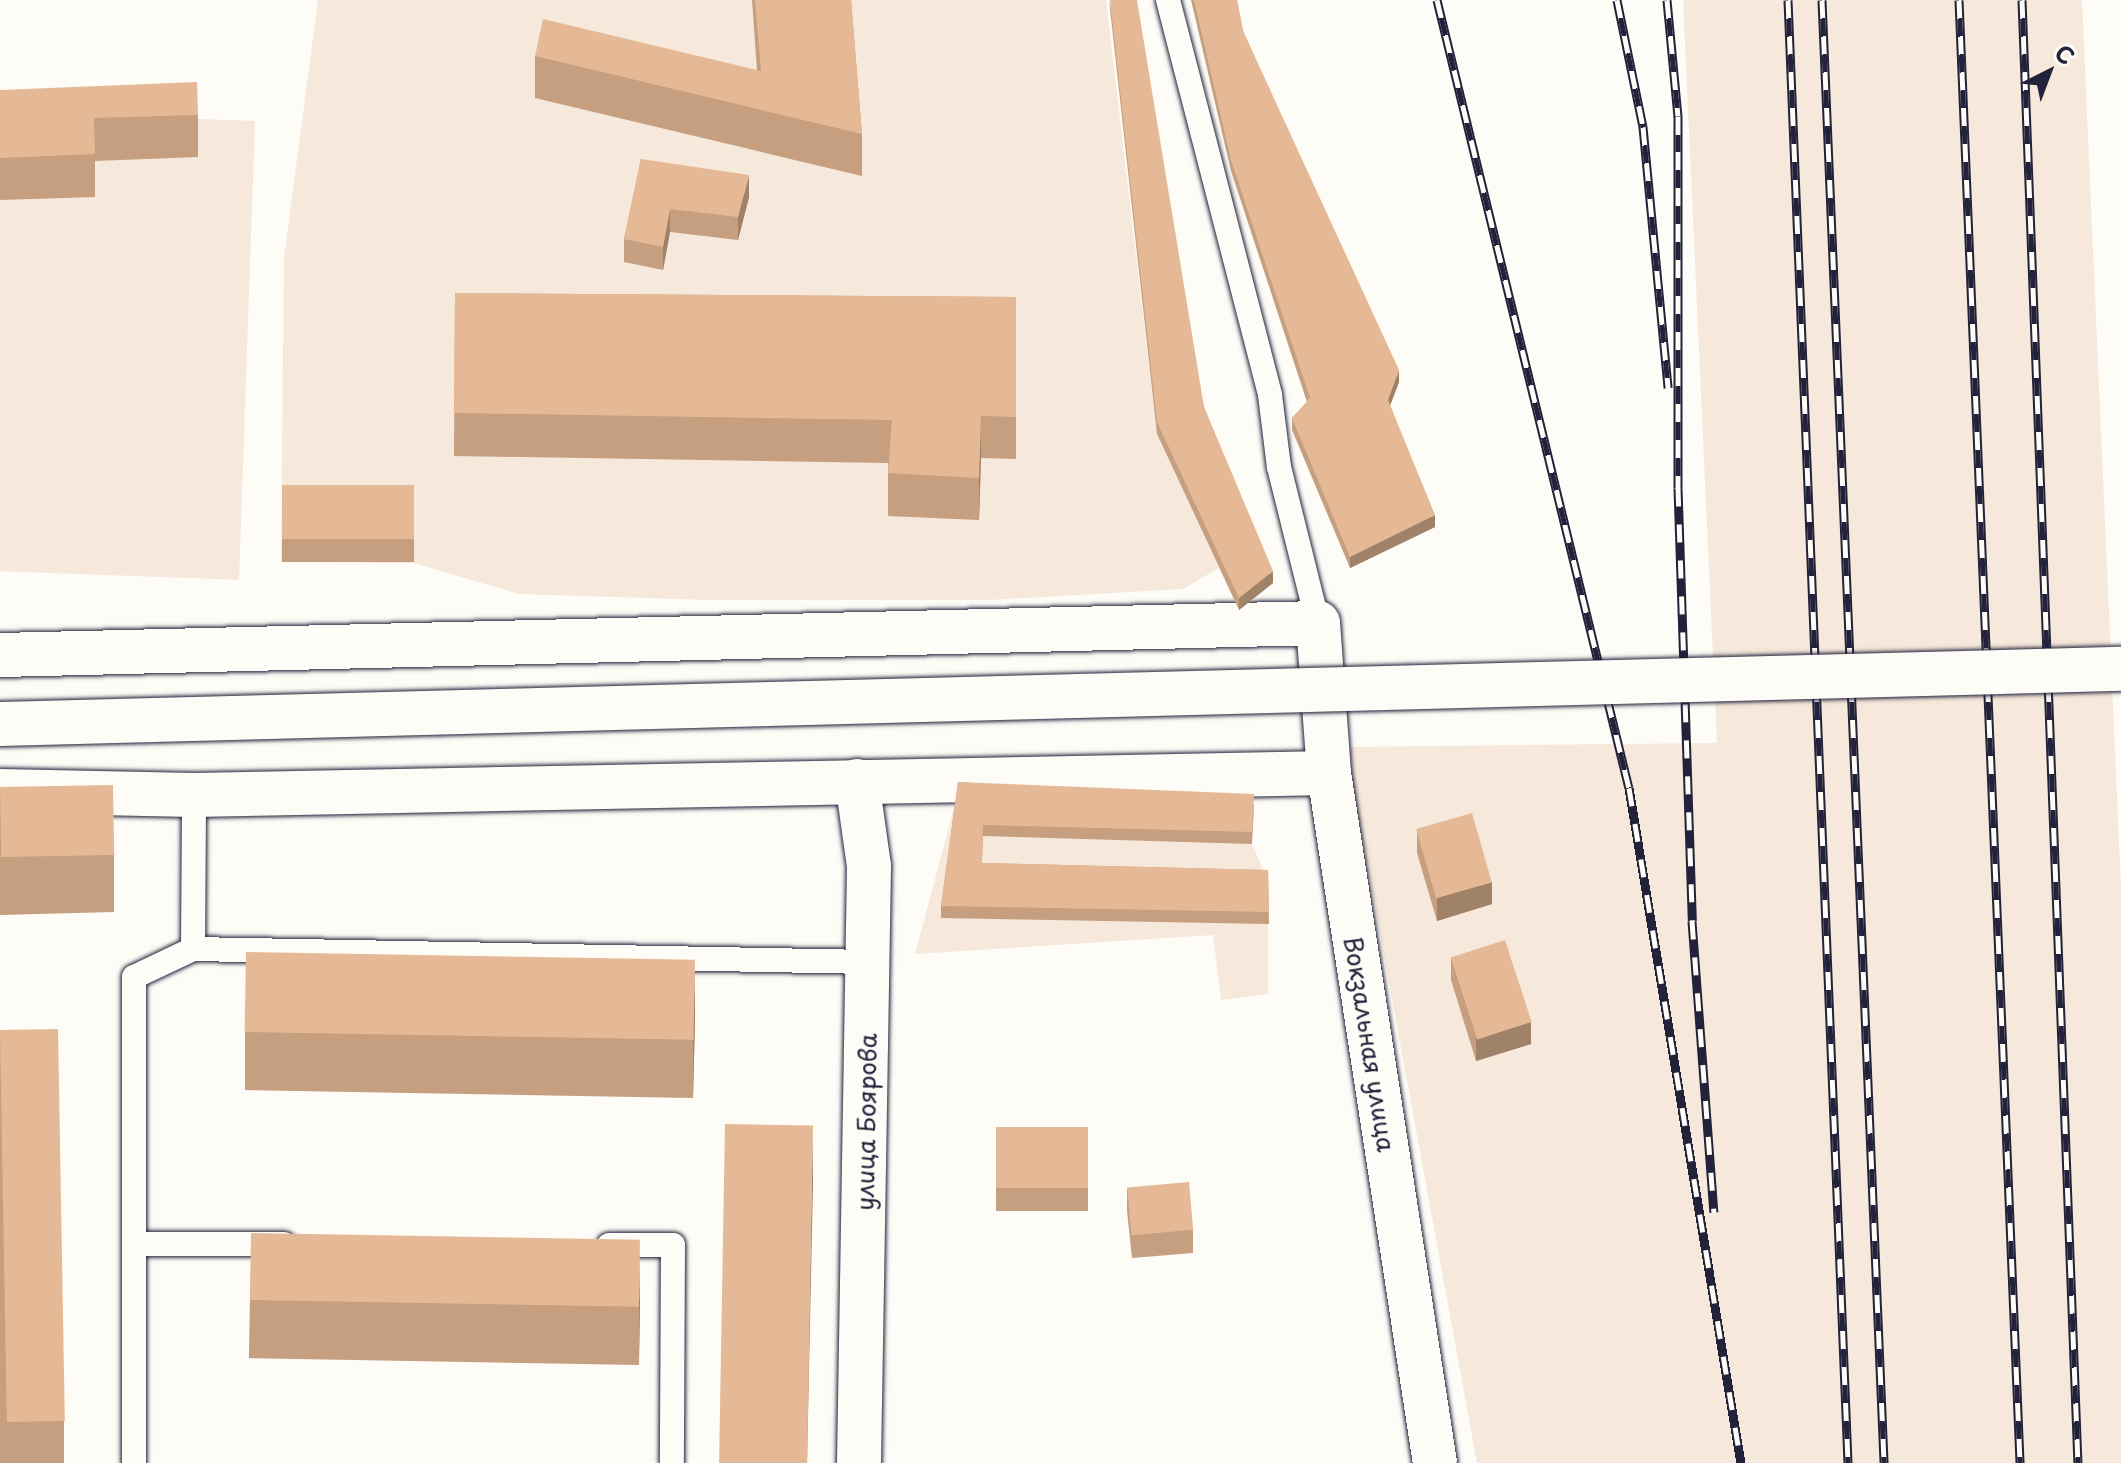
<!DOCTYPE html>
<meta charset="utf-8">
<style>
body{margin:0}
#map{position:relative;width:2121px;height:1463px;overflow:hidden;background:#fdfcf7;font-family:"Playpen Sans",sans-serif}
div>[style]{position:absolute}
.built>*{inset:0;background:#f6e8da;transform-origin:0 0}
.roads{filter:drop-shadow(0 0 2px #22223b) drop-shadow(0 0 2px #22223b)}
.lane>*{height:24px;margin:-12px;padding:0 12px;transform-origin:12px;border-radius:12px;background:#fdfcf7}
.street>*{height:44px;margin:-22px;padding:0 22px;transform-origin:22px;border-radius:22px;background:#fdfcf7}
.rail>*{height:9px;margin-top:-4.5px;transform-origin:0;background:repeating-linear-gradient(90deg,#fdfcf7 0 18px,#22223b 0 36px);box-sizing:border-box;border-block:2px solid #22223b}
.bridges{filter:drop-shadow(0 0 2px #22223b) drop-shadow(0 0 2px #22223b)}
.secondary-bridge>*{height:44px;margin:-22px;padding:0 22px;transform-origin:22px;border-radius:22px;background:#fdfcf7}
.wall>*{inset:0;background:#c59f80;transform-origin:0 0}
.shaded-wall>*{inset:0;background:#a08268}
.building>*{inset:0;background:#e5b995;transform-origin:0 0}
span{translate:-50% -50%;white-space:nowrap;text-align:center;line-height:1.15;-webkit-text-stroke:7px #fdfcf7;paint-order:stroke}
.street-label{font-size:24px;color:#22223b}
.north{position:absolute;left:2009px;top:32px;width:80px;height:80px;-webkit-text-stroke:6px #fdfcf7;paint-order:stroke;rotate:42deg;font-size:22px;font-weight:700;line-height:32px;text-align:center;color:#22223b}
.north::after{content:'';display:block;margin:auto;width:28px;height:36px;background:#22223b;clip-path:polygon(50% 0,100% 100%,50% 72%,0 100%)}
</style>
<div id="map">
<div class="built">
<div style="clip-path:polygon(318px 0,1106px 0,1157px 434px,1219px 568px,1183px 589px,989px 600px,710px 600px,519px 594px,414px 563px,281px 562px,284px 258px)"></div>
<div style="clip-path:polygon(1683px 0,2082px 0,2121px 888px,2121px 1463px,1477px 1463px,1346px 747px,1717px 743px)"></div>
<div style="left:255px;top:121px;width:459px;height:255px;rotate:92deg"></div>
<div style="clip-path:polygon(958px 793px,1254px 805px,1252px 844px,1268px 881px,1268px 994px,1221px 1000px,1213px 935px,915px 954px)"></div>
</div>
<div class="roads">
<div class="lane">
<div style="left:1168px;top:0;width:408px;rotate:75.5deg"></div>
<div style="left:1270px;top:395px;width:73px;rotate:82.9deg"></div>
<div style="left:1279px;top:467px;width:161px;rotate:76deg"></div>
<div style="left:193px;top:949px;width:676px;rotate:1.1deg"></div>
<div style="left:134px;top:1244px;width:150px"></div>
<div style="left:609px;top:1245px;width:64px"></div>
<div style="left:673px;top:1245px;width:218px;rotate:90.3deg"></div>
<div style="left:134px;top:1463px;width:486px;rotate:-90deg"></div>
<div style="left:134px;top:977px;width:65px;rotate:-25.4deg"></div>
<div style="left:193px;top:949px;width:154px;rotate:-89.6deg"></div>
</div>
<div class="street">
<div style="left:0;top:655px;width:1318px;rotate:-1.39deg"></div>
<div style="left:1318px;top:623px;width:150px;rotate:85.8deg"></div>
<div style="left:1329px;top:773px;width:698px;rotate:81.27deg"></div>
<div style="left:857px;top:781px;width:86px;rotate:82deg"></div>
<div style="left:869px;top:866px;width:597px;rotate:90.96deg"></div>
<div style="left:0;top:791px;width:194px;rotate:1.2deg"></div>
<div style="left:194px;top:795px;width:1135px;rotate:-1.11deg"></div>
</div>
</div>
<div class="rail">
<div style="left:1437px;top:0;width:811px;rotate:76.31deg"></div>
<div style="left:1629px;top:788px;width:684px;rotate:80.58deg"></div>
<div style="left:1617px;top:0;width:130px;rotate:78.4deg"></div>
<div style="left:1643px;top:127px;width:262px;rotate:84.5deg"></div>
<div style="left:1667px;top:0;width:117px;rotate:84.6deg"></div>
<div style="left:1678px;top:116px;width:372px;rotate:90deg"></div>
<div style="left:1678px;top:488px;width:433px;rotate:88.1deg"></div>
<div style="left:1692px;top:921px;width:292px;rotate:85.7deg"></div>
<div style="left:1788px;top:0;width:1464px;rotate:87.65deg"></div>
<div style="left:1822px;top:0;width:1464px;rotate:87.57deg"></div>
<div style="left:1959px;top:0;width:1464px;rotate:87.61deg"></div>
<div style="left:2022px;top:0;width:1464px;rotate:87.81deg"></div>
</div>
<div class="bridges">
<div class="secondary-bridge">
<div style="left:0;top:724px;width:2122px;rotate:-1.49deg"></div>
</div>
</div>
<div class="wall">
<div style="clip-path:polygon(752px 0,851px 0,862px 134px,862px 176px,535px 98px,535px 56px,757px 70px)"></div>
<div style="clip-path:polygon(1109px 0,1204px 407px,1273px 583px,1239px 610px,1157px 434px)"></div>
<div style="clip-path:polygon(1191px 0,1237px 0,1243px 31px,1399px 382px,1390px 405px,1435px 527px,1350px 568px,1292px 430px,1292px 418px,1307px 402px,1231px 171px)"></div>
<div style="clip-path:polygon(0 90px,198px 115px,198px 157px,95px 161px,95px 197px,0 200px)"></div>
<div style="clip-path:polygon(641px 159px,749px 197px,738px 240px,670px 232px,663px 270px,624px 262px,624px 239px)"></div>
<div style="clip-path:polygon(455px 293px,1016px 297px,1016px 459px,981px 458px,979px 520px,888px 516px,888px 463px,454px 456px)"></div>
<div style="left:282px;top:485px;width:132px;height:77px"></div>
<div style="clip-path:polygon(958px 782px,1254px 805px,1252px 844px,983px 836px,982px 863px,1268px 870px,1269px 924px,941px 918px,941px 906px)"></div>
<div style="clip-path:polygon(0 788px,114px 855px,114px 912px,0 915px)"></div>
<div style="clip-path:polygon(1417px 830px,1492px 904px,1437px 921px,1417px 853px)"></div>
<div style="clip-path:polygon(1451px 957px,1531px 1044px,1476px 1061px,1451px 980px)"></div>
<div style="clip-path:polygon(695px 1018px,693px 1098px,245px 1090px,245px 1032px)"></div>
<div style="clip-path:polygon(0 1030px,64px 1421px,64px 1463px,0 1463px)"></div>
<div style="left:996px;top:1127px;width:92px;height:84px"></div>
<div style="clip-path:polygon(1127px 1188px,1193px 1230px,1193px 1253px,1132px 1258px,1127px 1211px)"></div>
<div style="left:640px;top:1299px;width:66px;height:390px;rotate:91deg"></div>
</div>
<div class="shaded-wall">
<div style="clip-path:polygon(749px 175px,749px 197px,738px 240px,738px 217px)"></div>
<div style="clip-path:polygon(670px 209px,670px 232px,663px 270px,663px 247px)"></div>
<div style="clip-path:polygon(1399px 370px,1399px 382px,1388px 411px,1388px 400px)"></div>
<div style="clip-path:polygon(981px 416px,981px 458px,979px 520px,979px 478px)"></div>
<div style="clip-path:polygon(1435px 515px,1435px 527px,1350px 568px,1350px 557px)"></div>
<div style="clip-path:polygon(1273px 571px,1273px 583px,1239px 610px,1239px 598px)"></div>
<div style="clip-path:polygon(1492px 882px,1492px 904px,1437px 921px,1437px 898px)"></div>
<div style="clip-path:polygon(695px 960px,695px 1018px,693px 1098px,693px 1041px)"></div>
<div style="clip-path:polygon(1531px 1022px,1531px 1044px,1476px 1061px,1476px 1038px)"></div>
<div style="clip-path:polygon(813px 1126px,813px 1184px,807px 1463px,806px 1463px)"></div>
<div style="clip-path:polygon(640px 1241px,640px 1299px,639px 1365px,639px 1308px)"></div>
</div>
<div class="building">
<div style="clip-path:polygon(755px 0,851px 0,862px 134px,535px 56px,543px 19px,761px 71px)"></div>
<div style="clip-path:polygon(1110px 0,1137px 0,1204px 407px,1273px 571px,1239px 598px,1157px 422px)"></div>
<div style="clip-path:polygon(1194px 0,1237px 0,1243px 31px,1399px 370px,1388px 400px,1435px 515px,1350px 557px,1292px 418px,1310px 398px,1231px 160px)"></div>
<div style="clip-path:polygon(197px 82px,198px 115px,94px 118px,95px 154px,0 158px,0 90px)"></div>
<div style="clip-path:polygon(641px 159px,749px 175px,738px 217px,670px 209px,663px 247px,624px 239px)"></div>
<div style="clip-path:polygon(455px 293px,1016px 297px,1016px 417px,981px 416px,979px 478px,888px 473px,892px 420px,454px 413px)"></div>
<div style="left:282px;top:485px;width:132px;height:54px"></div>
<div style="clip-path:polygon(958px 782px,1254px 794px,1252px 832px,983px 825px,982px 863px,1268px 870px,1269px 912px,941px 906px)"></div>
<div style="left:113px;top:785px;width:70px;height:113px;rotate:89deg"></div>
<div style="left:1472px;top:813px;width:72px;height:58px;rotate:74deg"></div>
<div style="left:1505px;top:940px;width:86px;height:57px;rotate:72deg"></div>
<div style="left:246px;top:952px;width:449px;height:80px;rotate:1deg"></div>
<div style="left:58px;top:1029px;width:392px;height:58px;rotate:89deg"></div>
<div style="left:725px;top:1124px;width:88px;height:339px;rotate:1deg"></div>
<div style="left:996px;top:1127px;width:92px;height:61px"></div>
<div style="left:1189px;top:1182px;width:48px;height:62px;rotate:85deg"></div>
<div style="left:251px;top:1233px;width:389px;height:67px;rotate:1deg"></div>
</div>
<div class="street-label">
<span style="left:1370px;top:1044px;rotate:81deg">Вокзальная улица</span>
<span style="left:866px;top:1122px;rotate:-89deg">улица Боярова</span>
</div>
<div class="north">С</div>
</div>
